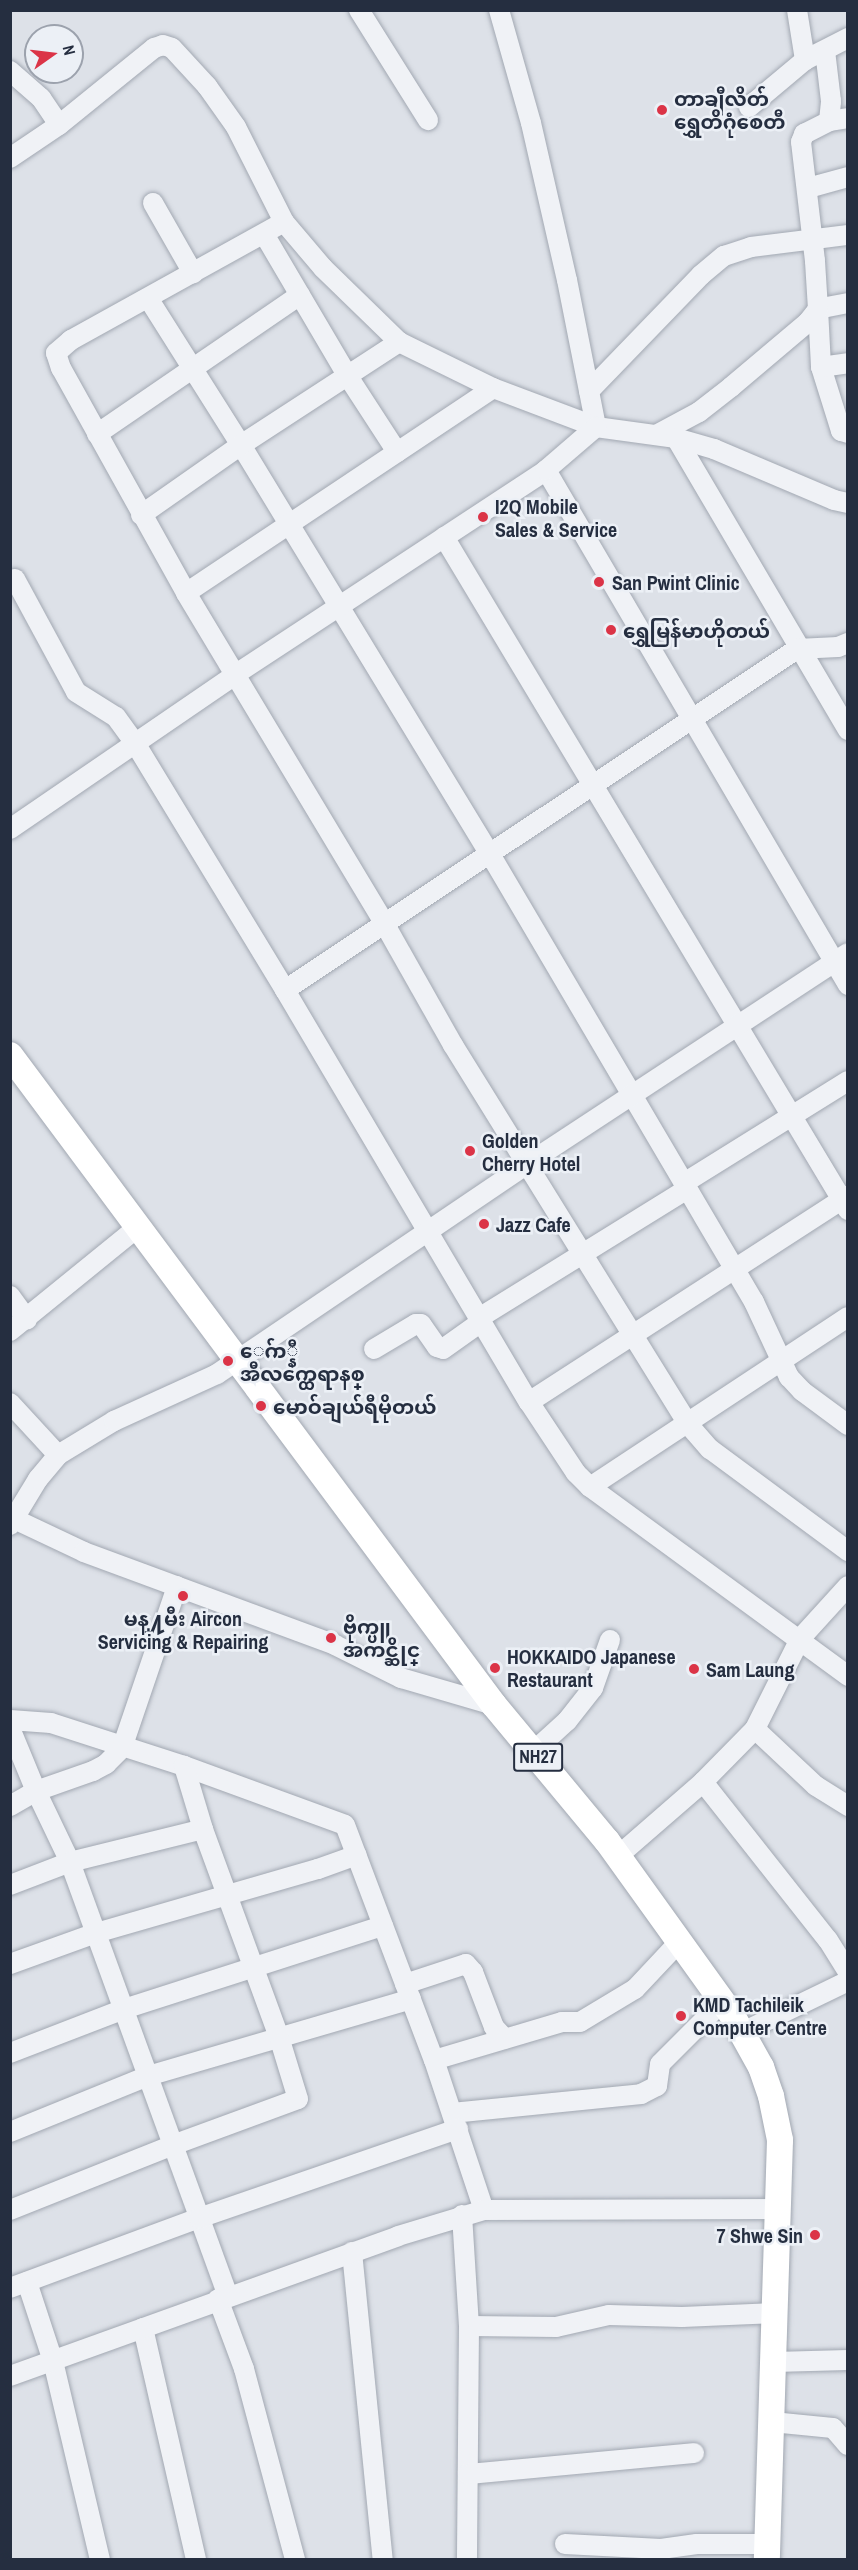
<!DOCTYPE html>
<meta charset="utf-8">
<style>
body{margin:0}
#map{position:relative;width:858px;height:2570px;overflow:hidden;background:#dde1e8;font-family:"Archivo Narrow","Noto Sans Myanmar",sans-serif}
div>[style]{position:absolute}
.roads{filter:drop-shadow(0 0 2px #a2a8b2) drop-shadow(0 0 2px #a2a8b2)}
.minor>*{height:20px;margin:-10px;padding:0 10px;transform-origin:10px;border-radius:10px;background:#f0f2f6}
.major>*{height:26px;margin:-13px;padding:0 13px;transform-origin:13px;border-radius:13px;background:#fff}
.dots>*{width:16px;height:16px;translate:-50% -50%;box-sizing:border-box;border:3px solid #ecf0f6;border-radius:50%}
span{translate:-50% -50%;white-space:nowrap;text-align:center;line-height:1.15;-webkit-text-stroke:5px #ecf0f6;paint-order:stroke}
.shield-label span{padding:2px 4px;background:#ecf0f6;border:2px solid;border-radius:4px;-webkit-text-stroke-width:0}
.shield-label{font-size:18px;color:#252e40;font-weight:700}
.poi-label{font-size:20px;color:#252e40;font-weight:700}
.left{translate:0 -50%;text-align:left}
.right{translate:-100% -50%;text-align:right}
.frame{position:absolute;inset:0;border:12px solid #252e40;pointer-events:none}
.north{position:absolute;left:24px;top:24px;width:60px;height:60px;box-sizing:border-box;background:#ecf0f6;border:2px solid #9ca2ad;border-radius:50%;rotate:76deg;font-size:16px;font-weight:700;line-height:24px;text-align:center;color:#252e40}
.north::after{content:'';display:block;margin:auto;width:21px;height:27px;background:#db3447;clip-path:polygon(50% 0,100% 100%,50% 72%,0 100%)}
</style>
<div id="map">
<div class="roads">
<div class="minor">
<div style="left:359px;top:10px;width:130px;rotate:57.9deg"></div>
<div style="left:499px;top:10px;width:117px;rotate:74.2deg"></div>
<div style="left:531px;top:123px;width:161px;rotate:77.1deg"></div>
<div style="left:567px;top:280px;width:150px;rotate:78.8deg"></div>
<div style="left:797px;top:10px;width:51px;rotate:80.9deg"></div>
<div style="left:10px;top:71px;width:41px;rotate:41.1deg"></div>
<div style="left:41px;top:98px;width:32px;rotate:56deg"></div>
<div style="left:749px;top:107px;width:73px;rotate:-40deg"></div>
<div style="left:805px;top:60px;width:48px;rotate:-27.1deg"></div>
<div style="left:829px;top:121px;width:19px;rotate:-9deg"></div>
<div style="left:10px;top:158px;width:59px;rotate:-34deg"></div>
<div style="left:59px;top:125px;width:122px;rotate:-39deg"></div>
<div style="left:154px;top:48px;width:9px;rotate:-18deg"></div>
<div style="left:163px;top:45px;width:9px;rotate:18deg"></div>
<div style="left:172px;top:48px;width:52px;rotate:47.4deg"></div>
<div style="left:207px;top:86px;width:50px;rotate:54.7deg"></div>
<div style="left:236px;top:127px;width:106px;rotate:63.2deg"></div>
<div style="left:284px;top:222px;width:60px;rotate:49.7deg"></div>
<div style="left:323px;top:268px;width:106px;rotate:44.2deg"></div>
<div style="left:399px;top:342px;width:105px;rotate:26.1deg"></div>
<div style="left:493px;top:388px;width:110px;rotate:20.7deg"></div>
<div style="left:596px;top:427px;width:81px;rotate:7.8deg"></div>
<div style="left:676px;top:438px;width:339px;rotate:59.5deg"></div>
<div style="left:808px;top:188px;width:41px;rotate:-15.4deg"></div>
<div style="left:153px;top:203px;width:81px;rotate:60.3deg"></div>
<div style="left:284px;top:222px;width:244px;rotate:151deg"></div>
<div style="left:71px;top:340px;width:20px;rotate:139deg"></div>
<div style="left:56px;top:353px;width:16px;rotate:72deg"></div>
<div style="left:61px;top:368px;width:257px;rotate:60.9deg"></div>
<div style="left:186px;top:593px;width:385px;rotate:59deg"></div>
<div style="left:384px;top:923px;width:140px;rotate:60.5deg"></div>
<div style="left:453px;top:1045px;width:445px;rotate:58.2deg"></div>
<div style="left:687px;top:1423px;width:35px;rotate:49deg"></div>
<div style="left:710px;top:1449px;width:172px;rotate:36.5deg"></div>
<div style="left:264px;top:234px;width:164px;rotate:59.5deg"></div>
<div style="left:347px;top:375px;width:92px;rotate:57deg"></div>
<div style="left:148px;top:298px;width:174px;rotate:57.7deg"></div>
<div style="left:241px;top:445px;width:479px;rotate:58.7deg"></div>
<div style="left:490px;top:854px;width:520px;rotate:59.49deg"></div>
<div style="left:754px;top:1302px;width:83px;rotate:65deg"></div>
<div style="left:789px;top:1377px;width:19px;rotate:47deg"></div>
<div style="left:802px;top:1391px;width:57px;rotate:36.5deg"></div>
<div style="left:848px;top:303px;width:31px;rotate:169deg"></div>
<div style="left:818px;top:309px;width:58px;rotate:87deg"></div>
<div style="left:821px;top:367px;width:67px;rotate:72.6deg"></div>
<div style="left:841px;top:431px;width:7px;rotate:16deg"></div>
<div style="left:821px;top:367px;width:27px;rotate:-8deg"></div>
<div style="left:589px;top:391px;width:161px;rotate:-46deg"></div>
<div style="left:701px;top:275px;width:30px;rotate:-40deg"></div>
<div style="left:724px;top:256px;width:28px;rotate:-18deg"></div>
<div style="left:751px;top:247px;width:98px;rotate:-7.1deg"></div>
<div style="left:97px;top:434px;width:246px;rotate:-34.4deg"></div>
<div style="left:656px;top:435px;width:49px;rotate:-28.1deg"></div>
<div style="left:699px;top:412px;width:41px;rotate:-38deg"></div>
<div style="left:731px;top:387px;width:101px;rotate:-40.2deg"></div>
<div style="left:808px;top:322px;width:16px;rotate:-52deg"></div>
<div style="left:818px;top:309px;width:48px;rotate:-93.6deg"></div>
<div style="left:815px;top:261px;width:120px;rotate:-96.7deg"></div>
<div style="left:801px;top:142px;width:9px;rotate:-69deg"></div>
<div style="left:804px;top:134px;width:28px;rotate:-27deg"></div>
<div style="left:829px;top:121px;width:20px;rotate:-84deg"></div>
<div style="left:831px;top:101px;width:50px;rotate:-96.8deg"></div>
<div style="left:676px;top:438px;width:40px;rotate:16deg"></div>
<div style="left:714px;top:449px;width:130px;rotate:23deg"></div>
<div style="left:834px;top:500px;width:14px;rotate:12deg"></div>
<div style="left:546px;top:470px;width:597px;rotate:59.61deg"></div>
<div style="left:141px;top:515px;width:122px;rotate:-35deg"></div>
<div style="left:241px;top:445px;width:189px;rotate:-33.1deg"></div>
<div style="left:444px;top:537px;width:785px;rotate:59.02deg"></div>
<div style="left:15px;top:579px;width:128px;rotate:61.6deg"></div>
<div style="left:76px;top:692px;width:47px;rotate:32deg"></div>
<div style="left:116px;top:717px;width:32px;rotate:54deg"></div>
<div style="left:135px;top:743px;width:289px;rotate:58.7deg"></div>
<div style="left:285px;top:990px;width:479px;rotate:59.4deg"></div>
<div style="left:529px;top:1402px;width:85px;rotate:56.5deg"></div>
<div style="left:576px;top:1473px;width:20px;rotate:45deg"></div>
<div style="left:590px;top:1487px;width:320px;rotate:36.2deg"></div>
<div style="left:186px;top:593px;width:369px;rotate:-33.7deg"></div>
<div style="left:10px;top:829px;width:274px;rotate:-34.4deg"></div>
<div style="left:236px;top:674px;width:371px;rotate:-33.3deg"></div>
<div style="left:546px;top:470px;width:66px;rotate:-40.7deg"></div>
<div style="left:285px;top:990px;width:615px;rotate:-33.66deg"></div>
<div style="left:797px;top:649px;width:41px;rotate:-2.8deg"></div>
<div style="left:838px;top:647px;width:11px;rotate:-22deg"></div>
<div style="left:684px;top:1183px;width:193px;rotate:-31.9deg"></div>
<div style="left:10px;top:1296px;width:29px;rotate:54deg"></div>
<div style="left:479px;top:1318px;width:245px;rotate:-31.8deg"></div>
<div style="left:10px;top:1331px;width:165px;rotate:-39.1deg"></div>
<div style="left:374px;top:1349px;width:49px;rotate:-30.8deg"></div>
<div style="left:416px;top:1324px;width:5px"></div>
<div style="left:421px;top:1324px;width:28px;rotate:55deg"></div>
<div style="left:437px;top:1347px;width:6px;rotate:18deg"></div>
<div style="left:443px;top:1349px;width:47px;rotate:-35.4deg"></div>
<div style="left:529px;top:1402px;width:380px;rotate:-32.9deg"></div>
<div style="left:10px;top:1403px;width:71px;rotate:47.3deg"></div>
<div style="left:590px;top:1487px;width:309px;rotate:-33.4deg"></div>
<div style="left:10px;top:1517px;width:82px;rotate:25.3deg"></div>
<div style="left:84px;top:1552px;width:268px;rotate:20.3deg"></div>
<div style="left:335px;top:1645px;width:74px;rotate:26.6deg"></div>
<div style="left:401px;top:1678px;width:97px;rotate:16.2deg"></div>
<div style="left:10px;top:1525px;width:54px;rotate:-58.7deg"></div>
<div style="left:38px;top:1479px;width:31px;rotate:-50deg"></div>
<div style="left:58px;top:1455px;width:66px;rotate:-31.3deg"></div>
<div style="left:114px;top:1421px;width:113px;rotate:-24.5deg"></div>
<div style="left:217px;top:1374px;width:374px;rotate:-34.1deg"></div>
<div style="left:527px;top:1164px;width:384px;rotate:-33.3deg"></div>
<div style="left:848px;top:1586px;width:72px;rotate:132.2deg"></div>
<div style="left:800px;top:1639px;width:101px;rotate:116.6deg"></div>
<div style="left:755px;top:1729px;width:74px;rotate:134.5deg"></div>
<div style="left:703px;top:1782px;width:201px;rotate:51.7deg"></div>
<div style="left:828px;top:1940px;width:38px;rotate:58deg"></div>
<div style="left:10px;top:1720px;width:41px;rotate:4.2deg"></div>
<div style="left:51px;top:1723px;width:140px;rotate:17.9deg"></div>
<div style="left:184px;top:1766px;width:171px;rotate:20.1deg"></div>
<div style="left:345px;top:1825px;width:251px;rotate:69.3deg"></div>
<div style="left:434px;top:2060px;width:158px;rotate:71.6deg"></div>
<div style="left:10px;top:1728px;width:68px;rotate:67.6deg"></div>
<div style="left:36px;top:1791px;width:79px;rotate:64.4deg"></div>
<div style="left:70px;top:1862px;width:462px;rotate:70deg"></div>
<div style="left:755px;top:1729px;width:83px;rotate:43.1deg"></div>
<div style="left:816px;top:1786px;width:38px;rotate:32deg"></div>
<div style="left:534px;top:1751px;width:45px;rotate:-42.3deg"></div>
<div style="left:567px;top:1721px;width:42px;rotate:-51.8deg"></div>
<div style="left:593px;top:1688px;width:51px;rotate:-70.5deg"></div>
<div style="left:10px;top:1806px;width:30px;rotate:-30deg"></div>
<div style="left:36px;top:1791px;width:60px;rotate:-19.3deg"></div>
<div style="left:93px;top:1771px;width:15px;rotate:-28deg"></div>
<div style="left:106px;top:1764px;width:23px;rotate:-45deg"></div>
<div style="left:122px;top:1748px;width:171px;rotate:-71.2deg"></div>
<div style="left:618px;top:1856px;width:113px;rotate:-41deg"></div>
<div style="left:10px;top:1885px;width:64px;rotate:-21deg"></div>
<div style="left:70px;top:1862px;width:137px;rotate:-13.9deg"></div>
<div style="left:203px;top:1829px;width:66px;rotate:-106.8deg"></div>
<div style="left:10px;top:1964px;width:91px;rotate:-19.8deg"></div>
<div style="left:96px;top:1933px;width:231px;rotate:-16.1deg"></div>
<div style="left:318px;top:1869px;width:41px;rotate:-19.7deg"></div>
<div style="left:405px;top:1984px;width:64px;rotate:-18.2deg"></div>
<div style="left:466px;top:1964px;width:11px;rotate:49deg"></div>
<div style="left:473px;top:1972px;width:59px;rotate:69.1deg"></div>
<div style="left:494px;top:2027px;width:16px;rotate:47deg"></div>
<div style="left:743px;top:2032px;width:117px;rotate:-25.9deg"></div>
<div style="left:10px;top:2053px;width:122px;rotate:-21.1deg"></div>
<div style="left:124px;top:2009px;width:272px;rotate:-17.8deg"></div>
<div style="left:434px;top:2060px;width:134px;rotate:-16.5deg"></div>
<div style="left:562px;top:2022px;width:18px"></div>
<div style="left:580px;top:2022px;width:64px;rotate:-31deg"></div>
<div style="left:635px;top:1989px;width:66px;rotate:-46.8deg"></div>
<div style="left:452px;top:2113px;width:190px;rotate:-5.7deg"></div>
<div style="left:641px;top:2094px;width:18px;rotate:-27deg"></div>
<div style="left:657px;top:2086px;width:22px;rotate:-82deg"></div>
<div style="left:660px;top:2064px;width:88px;rotate:-45deg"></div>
<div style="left:10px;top:2132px;width:149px;rotate:-22.1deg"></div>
<div style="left:148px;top:2076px;width:274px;rotate:-16.3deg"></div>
<div style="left:10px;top:2210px;width:175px;rotate:-21.7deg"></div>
<div style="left:173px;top:2145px;width:133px;rotate:-20.2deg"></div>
<div style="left:298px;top:2099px;width:65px;rotate:-107deg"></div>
<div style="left:279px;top:2037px;width:221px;rotate:-110.1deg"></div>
<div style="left:462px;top:2215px;width:111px;rotate:86.4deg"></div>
<div style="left:469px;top:2326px;width:234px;rotate:90.5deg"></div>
<div style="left:352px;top:2252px;width:310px;rotate:84.3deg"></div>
<div style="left:27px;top:2282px;width:83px;rotate:71.8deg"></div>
<div style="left:53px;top:2361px;width:204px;rotate:76.7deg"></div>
<div style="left:10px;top:2288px;width:202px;rotate:-20.3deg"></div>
<div style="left:199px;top:2218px;width:274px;rotate:-19deg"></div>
<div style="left:218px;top:2299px;width:75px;rotate:69.6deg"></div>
<div style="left:244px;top:2369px;width:198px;rotate:75deg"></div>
<div style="left:469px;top:2326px;width:87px;rotate:0.7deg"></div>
<div style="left:556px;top:2327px;width:54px;rotate:-12.8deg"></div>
<div style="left:609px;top:2315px;width:73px;rotate:1.6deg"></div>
<div style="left:682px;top:2317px;width:94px;rotate:-2.4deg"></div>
<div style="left:143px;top:2328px;width:238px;rotate:77.1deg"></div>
<div style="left:774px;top:2362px;width:74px;rotate:-1.5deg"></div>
<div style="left:10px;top:2376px;width:412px;rotate:-19.8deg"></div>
<div style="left:398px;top:2236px;width:90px;rotate:-16.8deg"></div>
<div style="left:484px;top:2210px;width:295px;rotate:-0.2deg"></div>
<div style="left:772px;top:2422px;width:61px;rotate:5.6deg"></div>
<div style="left:833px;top:2428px;width:23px;rotate:49deg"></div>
<div style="left:468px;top:2474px;width:227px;rotate:-5.3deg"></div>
<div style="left:565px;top:2544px;width:96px;rotate:3deg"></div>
<div style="left:661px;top:2549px;width:36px;rotate:-8deg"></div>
<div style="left:697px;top:2544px;width:71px"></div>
</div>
<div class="major">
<div style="left:10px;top:1055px;width:810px;rotate:53.33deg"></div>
<div style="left:494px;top:1705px;width:177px;rotate:50.3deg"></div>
<div style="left:607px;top:1841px;width:214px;rotate:54.3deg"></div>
<div style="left:732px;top:2015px;width:60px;rotate:60.9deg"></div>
<div style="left:761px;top:2067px;width:31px;rotate:71deg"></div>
<div style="left:771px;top:2096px;width:45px;rotate:78.4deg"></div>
<div style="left:780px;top:2140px;width:420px;rotate:91.8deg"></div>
</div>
</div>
<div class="dots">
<div style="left:662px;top:110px;background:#db3447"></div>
<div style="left:483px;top:517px;background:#db3447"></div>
<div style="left:599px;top:582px;background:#db3447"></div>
<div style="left:611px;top:630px;background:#db3447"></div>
<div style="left:470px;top:1151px;background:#db3447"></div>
<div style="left:484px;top:1224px;background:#db3447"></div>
<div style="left:228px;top:1361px;background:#db3447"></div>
<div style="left:261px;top:1406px;background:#db3447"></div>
<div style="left:183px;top:1596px;background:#db3447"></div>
<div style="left:331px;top:1638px;background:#db3447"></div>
<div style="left:495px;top:1668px;background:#db3447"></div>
<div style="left:694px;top:1669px;background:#db3447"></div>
<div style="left:681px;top:2016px;background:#db3447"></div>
<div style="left:815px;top:2235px;background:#db3447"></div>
</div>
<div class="shield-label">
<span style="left:538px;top:1757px">NH27</span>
</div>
<div class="poi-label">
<span class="left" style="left:674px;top:110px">တာချီလိတ်<br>ရွှေတိဂုံစေတီ</span>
<span class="left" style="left:495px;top:518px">I2Q Mobile<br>Sales &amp; Service</span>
<span class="left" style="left:612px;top:582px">San Pwint Clinic</span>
<span class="left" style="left:623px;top:630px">ရွှေမြန်မာဟိုတယ်</span>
<span class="left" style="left:482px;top:1152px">Golden<br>Cherry Hotel</span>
<span class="left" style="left:496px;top:1224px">Jazz Cafe</span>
<span class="left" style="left:240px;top:1362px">ေဂ်ာ္နီ<br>အီလက္ထေရာနစ္</span>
<span class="left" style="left:273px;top:1406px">မောဝ်ချယ်ရီမိုတယ်</span>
<span style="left:183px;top:1630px">မန္႔မီး Aircon<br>Servicing &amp; Repairing</span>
<span class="left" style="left:343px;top:1638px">ဗိုက္ပူ<br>အကင္ဆိုင္</span>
<span class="left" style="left:507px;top:1668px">HOKKAIDO Japanese<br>Restaurant</span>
<span class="left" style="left:706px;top:1669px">Sam Laung</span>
<span class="left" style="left:693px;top:2016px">KMD Tachileik<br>Computer Centre</span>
<span class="right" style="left:803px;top:2235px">7 Shwe Sin</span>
</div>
<div class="frame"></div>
<div class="north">N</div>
</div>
